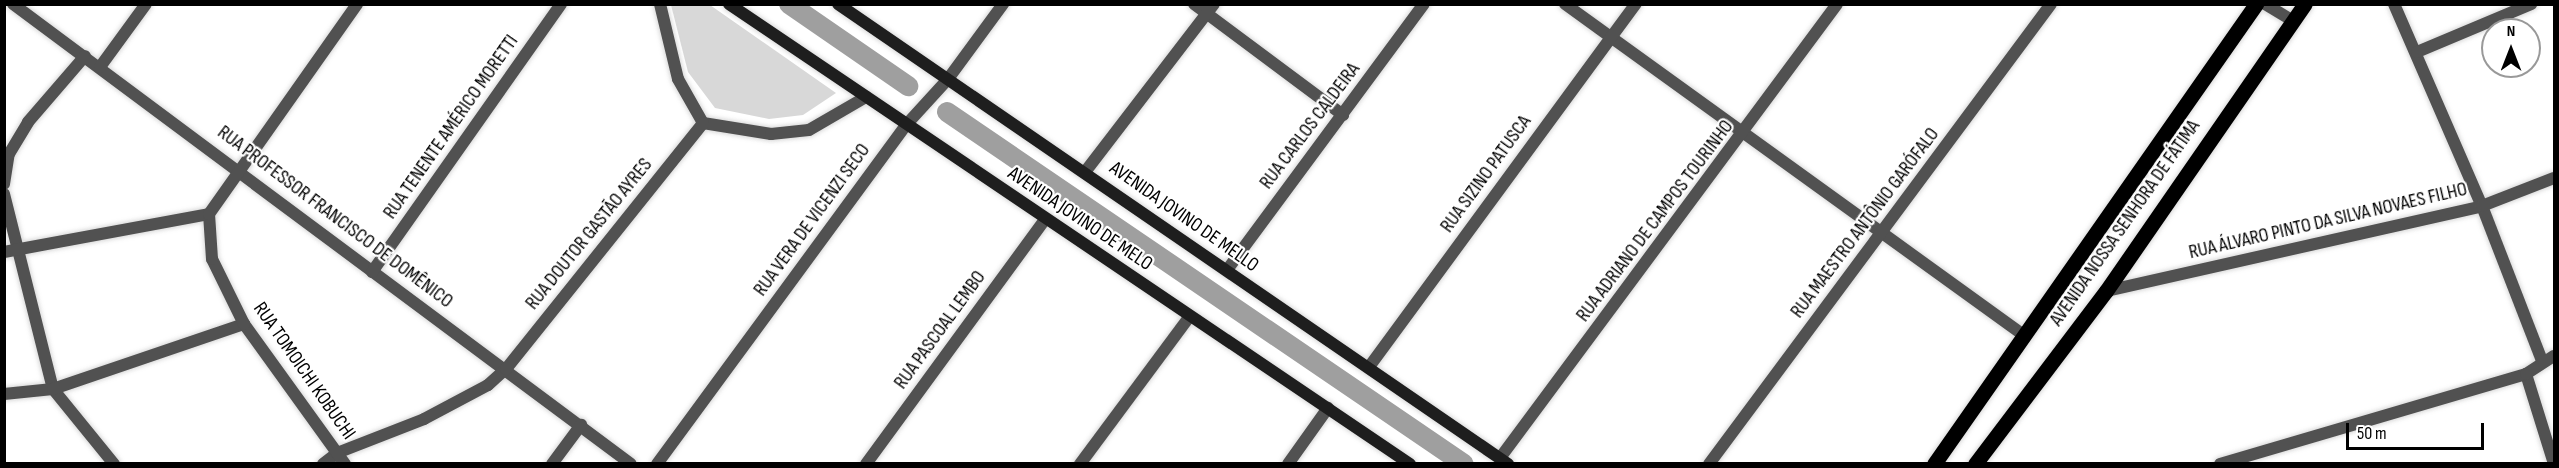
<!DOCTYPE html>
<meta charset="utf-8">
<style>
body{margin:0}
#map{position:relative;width:2559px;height:468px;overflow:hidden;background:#fff;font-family:"Sofia Sans Condensed",sans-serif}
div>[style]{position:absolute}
.green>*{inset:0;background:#d8d8d8}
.canal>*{height:20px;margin:-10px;padding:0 10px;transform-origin:10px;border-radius:10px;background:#9f9f9f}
.roads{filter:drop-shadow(0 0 2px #dbdbdb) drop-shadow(0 0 2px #dbdbdb)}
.street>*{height:12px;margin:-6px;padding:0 6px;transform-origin:6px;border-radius:6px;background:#515151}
.secondary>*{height:12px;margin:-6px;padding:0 6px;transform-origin:6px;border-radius:6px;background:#1e1e1e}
.primary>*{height:15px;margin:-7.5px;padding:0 7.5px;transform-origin:7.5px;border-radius:7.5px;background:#000}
span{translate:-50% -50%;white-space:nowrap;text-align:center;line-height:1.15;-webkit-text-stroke:4.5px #fff;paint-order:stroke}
.street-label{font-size:20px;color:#000}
.frame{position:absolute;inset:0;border:6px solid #000;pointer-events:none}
.north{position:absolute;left:2481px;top:18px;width:60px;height:60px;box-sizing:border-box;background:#fff;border:2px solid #999;border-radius:50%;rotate:0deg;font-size:16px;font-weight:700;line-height:24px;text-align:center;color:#000}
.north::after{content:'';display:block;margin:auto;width:21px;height:27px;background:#000;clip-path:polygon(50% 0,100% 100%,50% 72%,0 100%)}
.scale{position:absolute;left:2346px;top:423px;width:138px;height:27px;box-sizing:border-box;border:3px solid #000;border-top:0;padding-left:8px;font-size:18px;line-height:21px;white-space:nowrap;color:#000;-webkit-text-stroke:4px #fff;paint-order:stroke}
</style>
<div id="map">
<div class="green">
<div style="clip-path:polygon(671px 5px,710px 5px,836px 93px,803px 115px,769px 119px,715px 108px,688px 72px)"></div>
</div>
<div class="canal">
<div style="left:789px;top:4px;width:145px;rotate:34.6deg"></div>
<div style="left:947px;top:112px;width:625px;rotate:34.25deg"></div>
</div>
<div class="roads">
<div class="street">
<div style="left:13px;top:4px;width:770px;rotate:36.66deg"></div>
<div style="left:660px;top:4px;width:77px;rotate:76.5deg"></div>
<div style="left:678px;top:79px;width:51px;rotate:60.4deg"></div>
<div style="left:703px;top:123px;width:69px;rotate:9.2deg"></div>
<div style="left:771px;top:134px;width:38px;rotate:-6deg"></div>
<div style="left:809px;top:130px;width:66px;rotate:-30.1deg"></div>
<div style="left:1194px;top:4px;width:186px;rotate:36.7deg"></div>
<div style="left:1565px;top:4px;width:564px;rotate:35.83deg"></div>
<div style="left:2265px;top:4px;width:33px;rotate:31deg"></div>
<div style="left:2394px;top:4px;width:220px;rotate:66.5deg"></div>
<div style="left:2482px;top:206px;width:166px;rotate:68.8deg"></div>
<div style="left:2417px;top:52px;width:124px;rotate:-22.8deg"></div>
<div style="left:100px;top:67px;width:78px;rotate:-53.9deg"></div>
<div style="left:1085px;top:172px;width:212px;rotate:-52.5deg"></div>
<div style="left:4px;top:184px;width:30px;rotate:-81deg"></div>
<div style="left:9px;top:154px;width:37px;rotate:-59deg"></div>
<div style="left:28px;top:122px;width:87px;rotate:-49.2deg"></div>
<div style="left:4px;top:194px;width:201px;rotate:75.9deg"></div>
<div style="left:53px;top:389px;width:97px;rotate:50.9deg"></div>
<div style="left:4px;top:252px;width:208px;rotate:-10.5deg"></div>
<div style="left:1227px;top:270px;width:331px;rotate:-53.5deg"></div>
<div style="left:372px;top:272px;width:328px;rotate:-54.8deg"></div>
<div style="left:2106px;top:291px;width:385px;rotate:-12.7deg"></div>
<div style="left:2482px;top:206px;width:77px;rotate:-21.3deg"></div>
<div style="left:1369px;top:367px;width:451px;rotate:-53.7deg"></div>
<div style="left:2526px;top:374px;width:94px;rotate:72.7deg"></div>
<div style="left:4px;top:394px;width:49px;rotate:-5.8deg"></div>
<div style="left:53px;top:389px;width:202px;rotate:-18.8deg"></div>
<div style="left:1500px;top:458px;width:565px;rotate:-53.41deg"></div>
<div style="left:323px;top:464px;width:18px;rotate:-38deg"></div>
<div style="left:337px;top:453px;width:93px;rotate:-21.3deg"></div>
<div style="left:424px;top:419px;width:72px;rotate:-28deg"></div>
<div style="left:488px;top:385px;width:24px;rotate:-42deg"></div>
<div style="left:506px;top:369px;width:315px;rotate:-51.3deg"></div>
<div style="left:345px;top:464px;width:173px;rotate:-125.8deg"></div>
<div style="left:244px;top:324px;width:72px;rotate:-116.2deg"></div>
<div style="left:212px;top:259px;width:45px;rotate:-93.8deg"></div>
<div style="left:209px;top:214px;width:257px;rotate:-54.8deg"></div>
<div style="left:552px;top:464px;width:49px;rotate:-53.4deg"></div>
<div style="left:657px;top:464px;width:421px;rotate:-53.7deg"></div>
<div style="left:906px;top:125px;width:62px;rotate:-47.6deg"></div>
<div style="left:948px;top:79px;width:93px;rotate:-53.7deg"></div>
<div style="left:866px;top:464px;width:303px;rotate:-53.8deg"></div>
<div style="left:1080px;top:464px;width:184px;rotate:-53.4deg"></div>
<div style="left:1288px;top:464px;width:69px;rotate:-54.5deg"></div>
<div style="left:1709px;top:464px;width:573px;rotate:-53.37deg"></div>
<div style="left:2220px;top:464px;width:319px;rotate:-16.4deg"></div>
<div style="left:2526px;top:374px;width:33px;rotate:-33deg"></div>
</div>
<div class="secondary">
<div style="left:729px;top:4px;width:822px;rotate:34.04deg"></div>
<div style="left:838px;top:4px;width:813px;rotate:34.47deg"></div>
</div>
<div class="primary">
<div style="left:1934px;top:464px;width:562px;rotate:-55.01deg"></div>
<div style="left:1975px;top:464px;width:217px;rotate:-52.9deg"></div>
<div style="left:2106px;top:291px;width:349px;rotate:-55.3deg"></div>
</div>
</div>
<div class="street-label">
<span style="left:1310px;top:126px;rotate:-53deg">RUA CARLOS CALDEIRA</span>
<span style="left:451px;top:127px;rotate:-55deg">RUA TENENTE AMÉRICO MORETTI</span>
<span style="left:1486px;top:174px;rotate:-54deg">RUA SIZINO PATUSCA</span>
<span style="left:335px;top:217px;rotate:37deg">RUA PROFESSOR FRANCISCO DE DOMÊNICO</span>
<span style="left:1184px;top:217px;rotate:35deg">AVENIDA JOVINO DE MELLO</span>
<span style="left:1080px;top:219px;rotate:34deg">AVENIDA JOVINO DE MELO</span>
<span style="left:812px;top:220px;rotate:-54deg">RUA VERA DE VICENZI SECO</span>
<span style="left:1655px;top:221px;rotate:-53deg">RUA ADRIANO DE CAMPOS TOURINHO</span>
<span style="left:2328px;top:221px;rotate:-13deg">RUA ÁLVARO PINTO DA SILVA NOVAES FILHO</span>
<span style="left:1865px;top:223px;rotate:-53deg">RUA MAESTRO ANTÔNIO GARÓFALO</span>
<span style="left:2125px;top:223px;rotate:-55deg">AVENIDA NOSSA SENHORA DE FÁTIMA</span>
<span style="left:589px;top:234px;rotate:-51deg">RUA DOUTOR GASTÃO AYRES</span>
<span style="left:940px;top:330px;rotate:-54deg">RUA PASCOAL LEMBO</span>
<span style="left:304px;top:371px;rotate:55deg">RUA TOMOICHI KOBUCHI</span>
</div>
<div class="frame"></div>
<div class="north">N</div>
<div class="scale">50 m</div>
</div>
